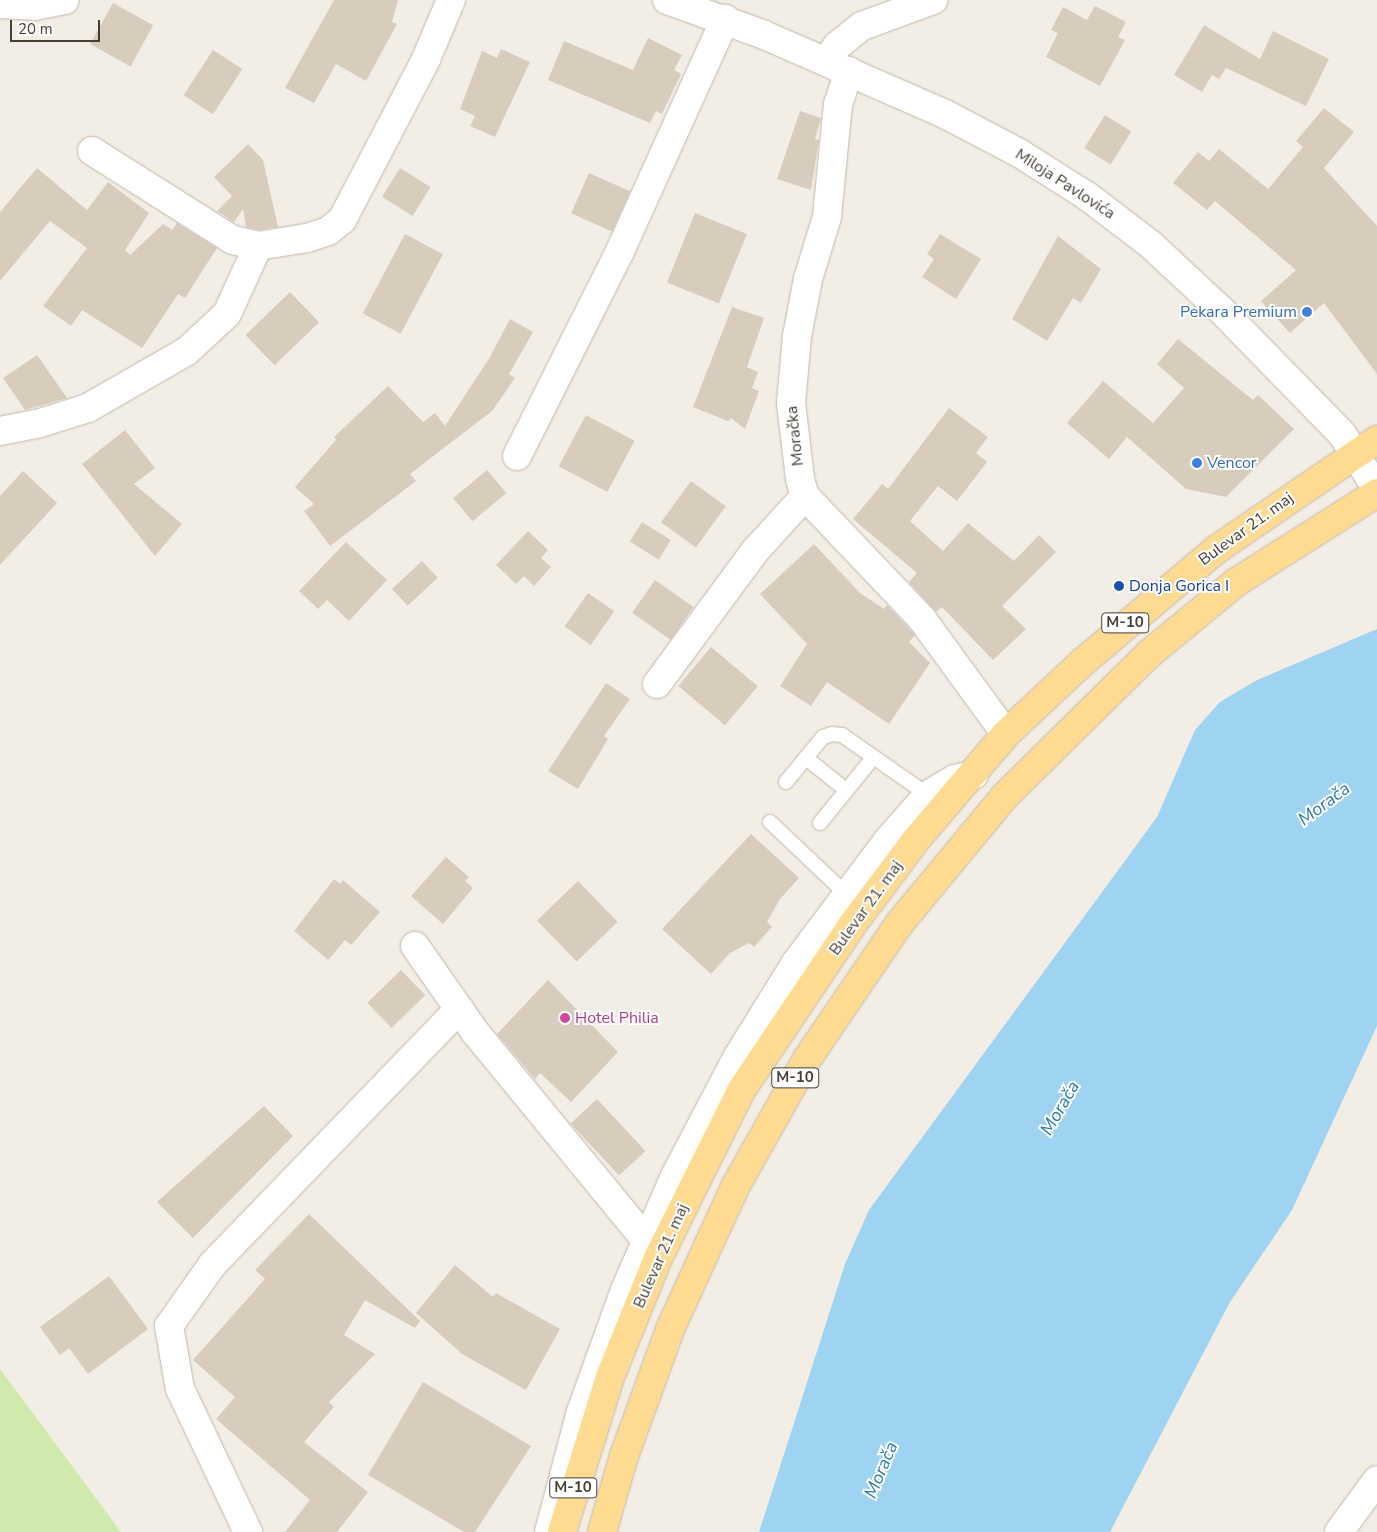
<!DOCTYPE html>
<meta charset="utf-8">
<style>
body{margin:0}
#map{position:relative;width:1377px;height:1532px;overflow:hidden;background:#f3eee5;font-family:"Nunito Sans",sans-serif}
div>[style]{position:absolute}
.green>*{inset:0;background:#d0e9ac}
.water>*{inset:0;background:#9ed3f2}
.building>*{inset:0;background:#d8ccbd;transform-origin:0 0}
.roads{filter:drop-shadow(0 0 1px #c2b8aa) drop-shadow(0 0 1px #c2b8aa)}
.service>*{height:14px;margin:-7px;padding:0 7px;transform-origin:7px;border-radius:7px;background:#fff}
.minor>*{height:28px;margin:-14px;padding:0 14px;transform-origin:14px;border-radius:14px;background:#fff}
.primary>*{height:28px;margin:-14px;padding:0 14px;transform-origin:14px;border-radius:14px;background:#ffdb91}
.dots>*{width:14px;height:14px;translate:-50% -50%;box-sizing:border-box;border:2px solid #fff;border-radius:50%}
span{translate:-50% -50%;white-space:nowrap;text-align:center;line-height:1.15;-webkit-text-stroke:4px #fff;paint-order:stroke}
.shield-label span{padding:1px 4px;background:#fff;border:1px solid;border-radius:4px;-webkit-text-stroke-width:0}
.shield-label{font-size:15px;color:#453e34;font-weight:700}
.street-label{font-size:16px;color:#453e34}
.shop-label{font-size:16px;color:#366cbe}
.right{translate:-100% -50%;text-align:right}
.left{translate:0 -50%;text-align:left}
.transit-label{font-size:16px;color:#164399}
.hotel-label{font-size:16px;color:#b23c85}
.water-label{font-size:18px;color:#297aac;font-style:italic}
.scale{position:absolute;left:10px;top:20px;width:90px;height:22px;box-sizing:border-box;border:2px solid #453e34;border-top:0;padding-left:6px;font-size:15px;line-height:18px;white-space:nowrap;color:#453e34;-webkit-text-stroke:4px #fff;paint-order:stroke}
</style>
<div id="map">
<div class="green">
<div style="clip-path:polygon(0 1369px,121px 1532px,0 1532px)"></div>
</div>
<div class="water">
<div style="clip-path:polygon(1377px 629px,1377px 1026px,1292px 1210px,1230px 1302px,1110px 1532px,759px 1532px,845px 1264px,869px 1210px,1157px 817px,1195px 730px,1220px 702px,1257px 680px)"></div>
</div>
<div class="building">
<div style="clip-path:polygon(334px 0,398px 0,392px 22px,397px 24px,366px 81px,336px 64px,314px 103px,285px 88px)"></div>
<div style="left:113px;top:3px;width:46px;height:47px;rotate:29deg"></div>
<div style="clip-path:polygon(1095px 6px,1126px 22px,1118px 37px,1125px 40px,1100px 86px,1046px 57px,1058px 33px,1051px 30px,1063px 7px,1087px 20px)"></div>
<div style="clip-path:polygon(1204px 25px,1260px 59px,1273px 31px,1329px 59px,1306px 106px,1226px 68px,1219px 79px,1212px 75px,1202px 92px,1174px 75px)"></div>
<div style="clip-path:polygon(648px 38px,682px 55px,674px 70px,681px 74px,662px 114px,656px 111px,650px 123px,548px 80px,564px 41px,633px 70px)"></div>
<div style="clip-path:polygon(501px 49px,530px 62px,495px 137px,470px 126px,475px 116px,460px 109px,482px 51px,497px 58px)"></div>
<div style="left:213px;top:50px;width:35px;height:54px;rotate:33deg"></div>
<div style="clip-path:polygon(1324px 108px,1354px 132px,1324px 168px,1377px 226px,1377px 374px,1324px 303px,1290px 333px,1261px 301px,1296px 270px,1215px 201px,1207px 210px,1173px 183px,1198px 152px,1209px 161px,1219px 149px,1268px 189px,1303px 147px,1296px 141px)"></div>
<div style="clip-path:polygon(800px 111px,821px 118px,815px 139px,819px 140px,811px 190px,777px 179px)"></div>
<div style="left:1105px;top:115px;width:31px;height:39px;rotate:32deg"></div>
<div style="clip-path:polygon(248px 144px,263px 160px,278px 227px,259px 230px,246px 227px,243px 209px,234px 222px,217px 211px,232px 196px,214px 177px)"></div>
<div style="clip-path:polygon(37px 168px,87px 210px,108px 182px,149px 213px,125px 250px,130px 255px,163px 224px,172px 230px,177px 223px,217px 248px,185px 298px,178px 294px,142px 348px,82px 310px,71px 326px,43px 306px,87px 248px,50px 221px,0 281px,0 212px)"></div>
<div style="left:400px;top:168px;width:36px;height:34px;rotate:32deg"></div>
<div style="left:589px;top:173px;width:45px;height:44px;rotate:24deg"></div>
<div style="left:695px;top:213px;width:56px;height:75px;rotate:22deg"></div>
<div style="left:405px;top:234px;width:43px;height:90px;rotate:28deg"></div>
<div style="clip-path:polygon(940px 234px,981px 259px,956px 299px,922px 277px,934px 259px,927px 254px)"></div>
<div style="clip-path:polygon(1058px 236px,1101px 269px,1081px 303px,1073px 298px,1047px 341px,1012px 319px)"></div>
<div style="left:290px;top:292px;width:42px;height:62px;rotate:46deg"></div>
<div style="clip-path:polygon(732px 307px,764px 318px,747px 367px,758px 372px,752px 388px,759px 391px,745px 429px,731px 418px,728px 421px,693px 407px)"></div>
<div style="clip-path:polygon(510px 319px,533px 332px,509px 374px,515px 378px,492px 411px,410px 474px,416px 481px,330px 546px,304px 511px,314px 504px,295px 487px,336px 440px,334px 437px,388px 386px,423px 422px,435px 413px,445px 426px,490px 357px)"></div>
<div style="clip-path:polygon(1178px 339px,1253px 400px,1258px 395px,1294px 429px,1226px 497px,1186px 489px,1127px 437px,1109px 459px,1067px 423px,1103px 381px,1153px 423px,1184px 388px,1157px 364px)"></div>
<div style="clip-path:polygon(37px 355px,67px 398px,25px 410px,3px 378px)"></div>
<div style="clip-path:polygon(949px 408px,988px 437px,976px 453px,987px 462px,957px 501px,938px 486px,910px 521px,943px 551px,968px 523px,1014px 561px,1039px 535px,1056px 552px,1002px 606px,1026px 629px,993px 660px,942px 607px,936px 612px,909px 582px,917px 573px,853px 519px,882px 484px,888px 489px)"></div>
<div style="left:586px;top:415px;width:55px;height:58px;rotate:28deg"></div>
<div style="clip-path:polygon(125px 430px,155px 468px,134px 484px,182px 524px,155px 556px,82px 464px)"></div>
<div style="left:487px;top:470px;width:30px;height:44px;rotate:50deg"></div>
<div style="clip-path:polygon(23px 471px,57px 503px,0 565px,0 496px)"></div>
<div style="left:691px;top:481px;width:43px;height:51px;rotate:36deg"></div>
<div style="left:642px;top:522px;width:34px;height:23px;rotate:32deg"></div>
<div style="clip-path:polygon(528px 531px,548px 550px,541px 558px,551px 567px,534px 586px,524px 576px,516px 584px,496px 565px)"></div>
<div style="clip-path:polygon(346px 542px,387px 580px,349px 621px,327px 600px,318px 609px,299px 591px)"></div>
<div style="clip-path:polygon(814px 544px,860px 593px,884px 609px,887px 605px,915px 635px,909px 642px,930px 663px,889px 724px,827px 682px,811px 706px,780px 686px,807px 644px,760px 594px)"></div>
<div style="left:422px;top:561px;width:23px;height:41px;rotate:47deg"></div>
<div style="left:655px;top:580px;width:47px;height:40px;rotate:35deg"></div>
<div style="left:588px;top:593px;width:32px;height:41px;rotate:35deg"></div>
<div style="left:711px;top:647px;width:61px;height:51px;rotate:40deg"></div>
<div style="clip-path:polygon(606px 683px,630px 699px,604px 736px,608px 739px,578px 789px,548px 771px)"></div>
<div style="clip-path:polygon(751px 834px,799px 878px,780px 899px,767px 922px,772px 927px,754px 947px,749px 943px,730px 953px,711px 974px,662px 929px)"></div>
<div style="clip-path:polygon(446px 857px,469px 877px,465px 881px,473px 888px,443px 924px,411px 896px)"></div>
<div style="clip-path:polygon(334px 879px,340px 884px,343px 880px,380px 912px,351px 945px,345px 940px,328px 960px,294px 931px)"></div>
<div style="left:578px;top:881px;width:57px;height:57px;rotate:46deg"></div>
<div style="left:401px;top:970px;width:35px;height:47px;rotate:46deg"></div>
<div style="clip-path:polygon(548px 980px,618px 1052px,571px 1102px,540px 1073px,535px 1079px,497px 1034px)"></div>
<div style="left:597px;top:1099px;width:71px;height:36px;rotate:47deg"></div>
<div style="clip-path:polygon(264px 1106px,293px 1136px,193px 1238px,157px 1202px)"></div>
<div style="clip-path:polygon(309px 1214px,420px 1321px,415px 1328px,365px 1300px,344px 1335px,375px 1354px,329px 1402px,334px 1407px,304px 1442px,368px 1492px,337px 1532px,285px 1532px,310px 1500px,216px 1419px,235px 1397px,193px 1360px,265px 1279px,255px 1270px)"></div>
<div style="clip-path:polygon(455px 1265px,493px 1297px,496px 1293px,560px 1329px,526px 1390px,462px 1354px,416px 1313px)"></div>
<div style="clip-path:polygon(109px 1276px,148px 1329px,88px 1374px,69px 1348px,60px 1355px,40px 1327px)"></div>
<div style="clip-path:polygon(423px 1382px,531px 1446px,475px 1532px,464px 1532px,368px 1475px)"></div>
</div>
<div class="roads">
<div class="service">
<div style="left:806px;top:758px;width:51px;rotate:38.7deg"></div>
<div style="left:786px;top:782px;width:58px;rotate:-50.6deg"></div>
<div style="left:823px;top:737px;width:9px;rotate:-18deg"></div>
<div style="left:832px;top:734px;width:10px;rotate:6deg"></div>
<div style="left:842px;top:735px;width:105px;rotate:34.9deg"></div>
<div style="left:770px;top:822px;width:103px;rotate:43.4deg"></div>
<div style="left:820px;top:823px;width:82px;rotate:-50.9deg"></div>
</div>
<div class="minor">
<div style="left:667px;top:0;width:101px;rotate:19.7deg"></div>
<div style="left:762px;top:34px;width:200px;rotate:23.6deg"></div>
<div style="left:945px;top:114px;width:84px;rotate:27.8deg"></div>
<div style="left:1019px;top:153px;width:80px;rotate:32.3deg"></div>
<div style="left:1087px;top:196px;width:79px;rotate:37.3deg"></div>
<div style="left:1150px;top:244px;width:98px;rotate:42.9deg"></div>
<div style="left:1222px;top:311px;width:172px;rotate:45.7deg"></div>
<div style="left:1342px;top:434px;width:65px;rotate:57.5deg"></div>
<div style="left:0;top:4px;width:34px;rotate:3deg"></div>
<div style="left:34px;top:6px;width:31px;rotate:-11deg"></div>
<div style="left:826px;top:61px;width:19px;rotate:-54deg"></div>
<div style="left:837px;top:46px;width:32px;rotate:-39deg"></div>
<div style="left:862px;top:26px;width:76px;rotate:-20.1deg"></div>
<div style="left:849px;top:71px;width:35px;rotate:108deg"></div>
<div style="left:838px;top:104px;width:114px;rotate:95.6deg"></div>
<div style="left:827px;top:217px;width:65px;rotate:107deg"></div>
<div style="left:808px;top:279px;width:58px;rotate:100.9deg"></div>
<div style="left:797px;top:336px;width:67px;rotate:95.1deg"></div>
<div style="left:791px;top:403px;width:77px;rotate:83.2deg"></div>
<div style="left:800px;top:479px;width:18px;rotate:74deg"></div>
<div style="left:805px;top:496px;width:170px;rotate:46.4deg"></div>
<div style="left:922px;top:619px;width:142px;rotate:53.9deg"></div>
<div style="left:92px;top:151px;width:167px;rotate:32.3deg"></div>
<div style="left:233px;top:240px;width:26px;rotate:13deg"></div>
<div style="left:0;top:431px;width:38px;rotate:-11deg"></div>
<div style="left:37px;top:424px;width:53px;rotate:-17.4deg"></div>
<div style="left:88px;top:408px;width:114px;rotate:-29.9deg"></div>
<div style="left:187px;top:351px;width:54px;rotate:-42.8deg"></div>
<div style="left:227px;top:314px;width:75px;rotate:-65.5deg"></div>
<div style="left:258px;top:246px;width:50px;rotate:-9.3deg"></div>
<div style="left:307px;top:238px;width:22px;rotate:-18deg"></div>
<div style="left:328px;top:231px;width:18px;rotate:-38deg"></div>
<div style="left:342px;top:220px;width:182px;rotate:-62.4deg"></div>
<div style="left:426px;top:59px;width:64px;rotate:-67deg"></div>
<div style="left:517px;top:456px;width:229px;rotate:-63.3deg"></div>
<div style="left:620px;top:251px;width:255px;rotate:-65.6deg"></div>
<div style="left:657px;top:684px;width:165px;rotate:-53.6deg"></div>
<div style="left:755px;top:551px;width:74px;rotate:-47.7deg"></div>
<div style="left:415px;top:946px;width:105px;rotate:55.1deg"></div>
<div style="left:475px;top:1032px;width:283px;rotate:50.6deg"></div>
<div style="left:248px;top:1532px;width:158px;rotate:-115.4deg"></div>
<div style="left:180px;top:1389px;width:64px;rotate:-99.9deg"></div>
<div style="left:169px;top:1326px;width:75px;rotate:-54.8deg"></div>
<div style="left:212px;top:1265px;width:356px;rotate:-46deg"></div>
<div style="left:549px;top:1532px;width:124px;rotate:-75.1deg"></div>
<div style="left:581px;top:1412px;width:130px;rotate:-70.2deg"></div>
<div style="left:625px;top:1290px;width:124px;rotate:-66.3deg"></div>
<div style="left:675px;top:1176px;width:133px;rotate:-62.3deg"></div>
<div style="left:737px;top:1058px;width:110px;rotate:-58.3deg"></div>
<div style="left:795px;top:964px;width:155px;rotate:-53.1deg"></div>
<div style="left:888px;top:840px;width:60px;rotate:-48.4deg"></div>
<div style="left:928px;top:795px;width:31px;rotate:-31deg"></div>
<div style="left:955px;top:779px;width:19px;rotate:-12deg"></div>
<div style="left:1339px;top:1532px;width:64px;rotate:-53.8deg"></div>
</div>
<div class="primary">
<div style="left:562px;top:1532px;width:162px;rotate:-72.8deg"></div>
<div style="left:610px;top:1377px;width:131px;rotate:-68deg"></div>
<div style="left:659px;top:1256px;width:186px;rotate:-63.6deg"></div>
<div style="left:742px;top:1089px;width:197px;rotate:-56.1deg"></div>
<div style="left:852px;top:925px;width:105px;rotate:-53.1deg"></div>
<div style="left:915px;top:841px;width:140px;rotate:-49.6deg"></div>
<div style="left:1006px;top:734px;width:107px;rotate:-43.1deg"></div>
<div style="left:1084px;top:661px;width:174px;rotate:-40.1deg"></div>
<div style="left:1217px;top:549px;width:194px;rotate:-34.3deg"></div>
<div style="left:602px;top:1532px;width:79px;rotate:-73.9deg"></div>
<div style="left:624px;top:1456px;width:137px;rotate:-70deg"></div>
<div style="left:671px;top:1327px;width:154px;rotate:-65.4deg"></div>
<div style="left:735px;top:1187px;width:147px;rotate:-60.6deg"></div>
<div style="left:807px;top:1059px;width:163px;rotate:-55.7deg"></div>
<div style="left:899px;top:924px;width:166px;rotate:-50.4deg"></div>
<div style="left:1005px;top:796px;width:202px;rotate:-44.6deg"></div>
<div style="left:1149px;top:654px;width:112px;rotate:-39.5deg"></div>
<div style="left:1235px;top:583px;width:168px;rotate:-32.4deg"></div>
</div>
</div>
<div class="dots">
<div style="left:1307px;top:312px;background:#3f7fe0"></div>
<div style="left:1197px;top:463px;background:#3f7fe0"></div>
<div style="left:1119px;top:586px;background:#1a4fb4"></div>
<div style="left:565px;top:1018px;background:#d1479c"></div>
</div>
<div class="shield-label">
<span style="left:1125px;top:623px">M-10</span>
<span style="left:795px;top:1078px">M-10</span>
<span style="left:573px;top:1488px">M-10</span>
</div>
<div class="street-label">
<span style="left:1065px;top:184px;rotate:33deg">Miloja Pavlovića</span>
<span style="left:795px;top:436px;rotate:-96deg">Moračka</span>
<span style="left:1246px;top:529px;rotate:-36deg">Bulevar 21. maj</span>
<span style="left:866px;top:908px;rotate:-54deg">Bulevar 21. maj</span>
<span style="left:661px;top:1256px;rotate:-66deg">Bulevar 21. maj</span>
</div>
<div class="shop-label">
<span class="right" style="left:1297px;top:312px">Pekara Premium</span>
<span class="left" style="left:1207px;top:463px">Vencor</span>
</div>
<div class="transit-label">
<span class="left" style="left:1129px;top:586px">Donja Gorica I</span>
</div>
<div class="hotel-label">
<span class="left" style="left:575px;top:1018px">Hotel Philia</span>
</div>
<div class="water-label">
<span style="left:1324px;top:804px;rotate:-37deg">Morača</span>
<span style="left:1060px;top:1108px;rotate:-60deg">Morača</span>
<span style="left:881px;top:1470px;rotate:-67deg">Morača</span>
</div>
<div class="scale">20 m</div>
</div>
